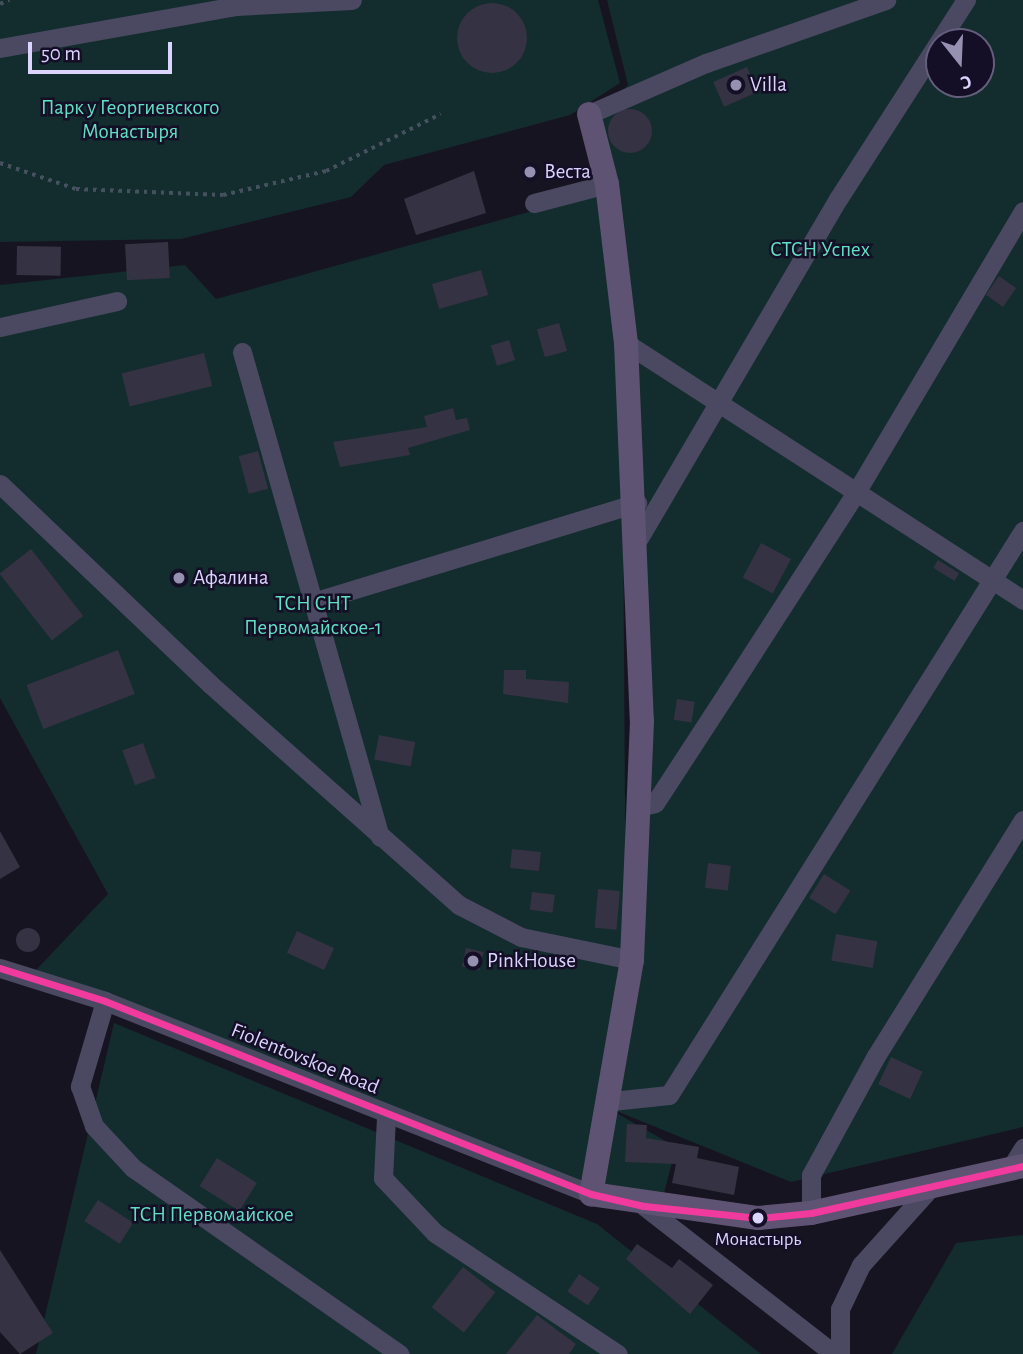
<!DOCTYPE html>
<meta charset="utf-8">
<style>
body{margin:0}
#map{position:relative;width:1023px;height:1354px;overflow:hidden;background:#171421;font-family:"Alegreya Sans",sans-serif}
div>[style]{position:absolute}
.green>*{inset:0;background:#132c2e}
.building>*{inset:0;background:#353243;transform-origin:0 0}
.round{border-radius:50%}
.path>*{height:3.5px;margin-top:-1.75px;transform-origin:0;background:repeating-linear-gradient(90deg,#465160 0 3.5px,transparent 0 8.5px)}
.minor>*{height:19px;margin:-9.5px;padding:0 9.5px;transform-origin:9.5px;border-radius:9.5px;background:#4b4962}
.major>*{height:24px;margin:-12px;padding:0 12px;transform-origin:12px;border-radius:12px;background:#5f5373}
.bus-1>*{height:7px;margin:-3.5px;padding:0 3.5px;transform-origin:3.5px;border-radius:3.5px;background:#f13a9d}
.dots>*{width:19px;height:19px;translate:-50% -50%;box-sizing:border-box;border:4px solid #140f26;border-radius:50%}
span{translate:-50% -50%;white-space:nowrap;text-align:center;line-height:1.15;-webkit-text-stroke:5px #140f26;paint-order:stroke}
.bus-label{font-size:19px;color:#dad4ff}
.poi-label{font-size:21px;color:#dad4ff}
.left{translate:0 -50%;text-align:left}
.park-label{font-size:21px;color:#5fe0c3}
.street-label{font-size:21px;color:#dad4ff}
.north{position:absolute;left:925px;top:28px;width:70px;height:70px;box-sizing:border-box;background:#140f26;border:2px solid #635e7d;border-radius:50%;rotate:162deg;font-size:19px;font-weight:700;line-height:28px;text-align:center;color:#dad4ff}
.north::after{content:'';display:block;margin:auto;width:24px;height:32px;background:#9691b1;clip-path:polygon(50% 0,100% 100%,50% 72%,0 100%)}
.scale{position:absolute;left:28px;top:42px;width:144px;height:32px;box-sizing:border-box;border:4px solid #dad4ff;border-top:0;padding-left:9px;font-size:21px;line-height:24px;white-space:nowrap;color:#dad4ff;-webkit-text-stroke:5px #140f26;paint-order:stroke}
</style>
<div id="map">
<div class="green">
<div style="clip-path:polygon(0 0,598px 0,620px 83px,570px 115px,384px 165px,351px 197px,181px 239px,0 242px)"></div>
<div style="clip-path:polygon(evenodd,607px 0,1023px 0,1023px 1127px,791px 1182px,604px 1106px,676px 1147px,664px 1193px,606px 1193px,36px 970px,108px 894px,0 698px,0 285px,185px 265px,216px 299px,601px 192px,622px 345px,626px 952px,616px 1027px,627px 954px,633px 581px,625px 332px,596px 117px,628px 85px,607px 0,939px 42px,981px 42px,981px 84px,939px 84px,939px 42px)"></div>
<div style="clip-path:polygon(114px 1023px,597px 1224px,761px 1354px,36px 1354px)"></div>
<div style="clip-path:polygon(1023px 1235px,1023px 1354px,892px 1354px,956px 1243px)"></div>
</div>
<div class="building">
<div class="round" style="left:457px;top:3px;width:70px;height:70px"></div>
<div style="left:747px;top:67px;width:27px;height:37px;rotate:66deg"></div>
<div class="round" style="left:608px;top:109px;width:44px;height:44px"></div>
<div style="clip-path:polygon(474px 171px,486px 213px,416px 235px,404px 199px)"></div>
<div style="left:168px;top:242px;width:36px;height:43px;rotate:87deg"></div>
<div style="left:17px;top:246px;width:44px;height:29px;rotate:1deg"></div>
<div style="left:481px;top:270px;width:26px;height:51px;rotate:74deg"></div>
<div style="left:999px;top:276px;width:21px;height:23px;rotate:35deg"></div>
<div style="left:559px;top:323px;width:29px;height:23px;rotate:74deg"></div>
<div style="left:509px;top:340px;width:21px;height:19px;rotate:73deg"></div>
<div style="left:204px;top:353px;width:34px;height:85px;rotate:76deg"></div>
<div style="clip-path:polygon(453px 408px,456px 420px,467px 418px,470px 430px,408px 448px,410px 455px,340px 467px,333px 442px,427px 427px,424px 416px)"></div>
<div style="left:258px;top:451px;width:39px;height:20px;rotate:75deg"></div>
<div style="left:761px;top:543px;width:34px;height:39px;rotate:28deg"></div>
<div style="left:31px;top:549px;width:85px;height:40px;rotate:52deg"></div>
<div style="left:938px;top:560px;width:25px;height:9px;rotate:32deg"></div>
<div style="left:118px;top:650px;width:47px;height:98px;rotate:69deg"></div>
<div style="clip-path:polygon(504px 670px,526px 670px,526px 679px,569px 682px,568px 703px,503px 694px)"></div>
<div style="left:677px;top:699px;width:18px;height:21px;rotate:9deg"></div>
<div style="left:379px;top:735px;width:37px;height:25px;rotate:11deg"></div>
<div style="left:143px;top:743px;width:37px;height:22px;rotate:70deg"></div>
<div style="clip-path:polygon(0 831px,20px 867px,0 879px)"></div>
<div style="left:512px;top:849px;width:29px;height:19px;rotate:6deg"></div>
<div style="left:708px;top:863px;width:23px;height:25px;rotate:7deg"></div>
<div style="left:824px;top:874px;width:31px;height:28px;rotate:32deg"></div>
<div style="left:598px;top:889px;width:22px;height:39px;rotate:5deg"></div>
<div style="left:532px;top:892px;width:23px;height:18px;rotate:7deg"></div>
<div class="round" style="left:16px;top:928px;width:24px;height:24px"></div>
<div style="left:297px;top:931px;width:41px;height:24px;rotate:25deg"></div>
<div style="left:836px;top:934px;width:42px;height:27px;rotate:10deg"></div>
<div style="left:466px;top:948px;width:18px;height:19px;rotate:13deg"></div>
<div style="left:891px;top:1057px;width:35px;height:30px;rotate:25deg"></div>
<div style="clip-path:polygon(627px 1124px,647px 1125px,646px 1138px,699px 1147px,697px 1158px,739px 1167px,734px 1195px,672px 1183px,676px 1164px,625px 1162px)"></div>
<div style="left:217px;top:1158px;width:47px;height:33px;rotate:32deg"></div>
<div style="left:98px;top:1200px;width:42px;height:25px;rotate:33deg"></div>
<div style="clip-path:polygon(637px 1244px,672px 1268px,679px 1259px,713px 1285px,690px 1314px,626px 1259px)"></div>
<div style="clip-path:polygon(0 1250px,53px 1333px,20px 1354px,0 1332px)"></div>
<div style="left:463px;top:1267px;width:41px;height:51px;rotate:38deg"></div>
<div style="left:579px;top:1274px;width:25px;height:21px;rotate:34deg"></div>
<div style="clip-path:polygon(537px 1315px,576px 1344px,569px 1354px,506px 1354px)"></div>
</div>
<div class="path">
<div style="left:0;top:4px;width:10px;rotate:-24deg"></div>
<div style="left:0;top:163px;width:80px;rotate:18.9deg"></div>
<div style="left:76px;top:189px;width:147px;rotate:2.3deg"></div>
<div style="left:223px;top:195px;width:106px;rotate:-13.1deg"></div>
<div style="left:326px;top:171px;width:128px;rotate:-26.4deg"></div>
</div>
<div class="minor">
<div style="left:0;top:48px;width:240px;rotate:-10.1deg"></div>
<div style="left:236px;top:6px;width:116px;rotate:-3deg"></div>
<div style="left:589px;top:114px;width:128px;rotate:-23.6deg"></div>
<div style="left:706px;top:63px;width:191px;rotate:-19.3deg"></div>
<div style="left:534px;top:203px;width:75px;rotate:-14.6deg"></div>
<div style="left:0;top:327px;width:120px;rotate:-12.5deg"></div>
<div style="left:626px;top:343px;width:473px;rotate:32.9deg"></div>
<div style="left:242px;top:352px;width:504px;rotate:74.12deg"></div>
<div style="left:0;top:484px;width:290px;rotate:43.6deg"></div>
<div style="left:210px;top:684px;width:333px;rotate:41.6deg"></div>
<div style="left:459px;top:905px;width:70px;rotate:27.3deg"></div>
<div style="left:521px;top:937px;width:113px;rotate:11.7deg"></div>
<div style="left:639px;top:538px;width:393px;rotate:-59.6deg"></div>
<div style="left:838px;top:199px;width:237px;rotate:-57.3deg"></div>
<div style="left:316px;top:601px;width:336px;rotate:-17deg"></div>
<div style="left:638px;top:807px;width:17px;rotate:-13deg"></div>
<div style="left:655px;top:803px;width:134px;rotate:-56.9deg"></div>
<div style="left:728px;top:691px;width:240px;rotate:-57.2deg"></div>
<div style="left:858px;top:489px;width:323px;rotate:-59.3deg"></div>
<div style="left:0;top:968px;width:110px;rotate:17.4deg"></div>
<div style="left:105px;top:1001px;width:523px;rotate:21.66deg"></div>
<div style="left:105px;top:1001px;width:89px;rotate:106.4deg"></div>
<div style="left:80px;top:1086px;width:42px;rotate:70.7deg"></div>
<div style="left:94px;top:1126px;width:57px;rotate:47.1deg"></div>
<div style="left:133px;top:1168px;width:325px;rotate:34.9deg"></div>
<div style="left:612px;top:1101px;width:57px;rotate:-6deg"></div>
<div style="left:669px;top:1095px;width:666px;rotate:-57.89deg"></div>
<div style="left:386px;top:1117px;width:61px;rotate:92.8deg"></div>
<div style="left:383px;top:1178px;width:76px;rotate:46.6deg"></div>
<div style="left:435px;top:1233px;width:219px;rotate:33.5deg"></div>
<div style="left:1010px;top:1169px;width:25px;rotate:-58deg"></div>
<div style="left:644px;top:1206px;width:241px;rotate:37.9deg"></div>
<div style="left:811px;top:1213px;width:38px;rotate:-90deg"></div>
<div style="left:811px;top:1175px;width:136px;rotate:-61.4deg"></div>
<div style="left:876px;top:1056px;width:278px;rotate:-58.1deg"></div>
<div style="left:840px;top:1354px;width:45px;rotate:-90deg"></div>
<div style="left:840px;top:1309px;width:49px;rotate:-64.5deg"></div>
<div style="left:861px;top:1265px;width:103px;rotate:-48.1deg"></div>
</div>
<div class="major">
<div style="left:589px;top:114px;width:72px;rotate:75.6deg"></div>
<div style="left:607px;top:184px;width:160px;rotate:83.2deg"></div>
<div style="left:626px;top:343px;width:378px;rotate:87.6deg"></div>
<div style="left:642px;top:721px;width:239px;rotate:92.4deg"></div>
<div style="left:632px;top:960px;width:238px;rotate:99.9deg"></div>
<div style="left:591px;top:1194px;width:169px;rotate:8.2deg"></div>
<div style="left:758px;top:1218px;width:53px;rotate:-5.4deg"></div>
<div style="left:811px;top:1213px;width:217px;rotate:-12.5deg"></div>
</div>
<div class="bus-1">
<div style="left:0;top:968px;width:110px;rotate:17.4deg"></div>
<div style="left:105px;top:1001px;width:523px;rotate:21.66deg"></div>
<div style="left:591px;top:1194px;width:54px;rotate:12.8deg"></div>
<div style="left:644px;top:1206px;width:115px;rotate:6deg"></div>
<div style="left:758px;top:1218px;width:53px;rotate:-5.4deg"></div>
<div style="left:811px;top:1213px;width:217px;rotate:-12.5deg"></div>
</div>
<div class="dots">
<div style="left:736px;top:85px;background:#9691b1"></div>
<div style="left:530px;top:172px;background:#9691b1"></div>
<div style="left:179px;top:578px;background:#9691b1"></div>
<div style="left:473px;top:961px;background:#9691b1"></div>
<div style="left:758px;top:1218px;background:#dad4ff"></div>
</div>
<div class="bus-label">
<span style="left:758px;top:1240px">Монастырь</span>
</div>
<div class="poi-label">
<span class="left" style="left:750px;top:85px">Villa</span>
<span class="left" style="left:544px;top:172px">Веста</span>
<span class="left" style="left:193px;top:578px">Афалина</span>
<span class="left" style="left:487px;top:961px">PinkHouse</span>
</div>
<div class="park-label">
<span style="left:130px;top:120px">Парк у Георгиевского<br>Монастыря</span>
<span style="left:820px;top:250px">СТСН Успех</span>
<span style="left:313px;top:616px">ТСН СНТ<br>Первомайское-1</span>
<span style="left:212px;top:1215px">ТСН Первомайское</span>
</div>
<div class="street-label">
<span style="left:305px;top:1059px;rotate:22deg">Fiolentovskoe Road</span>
</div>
<div class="north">С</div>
<div class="scale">50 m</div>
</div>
